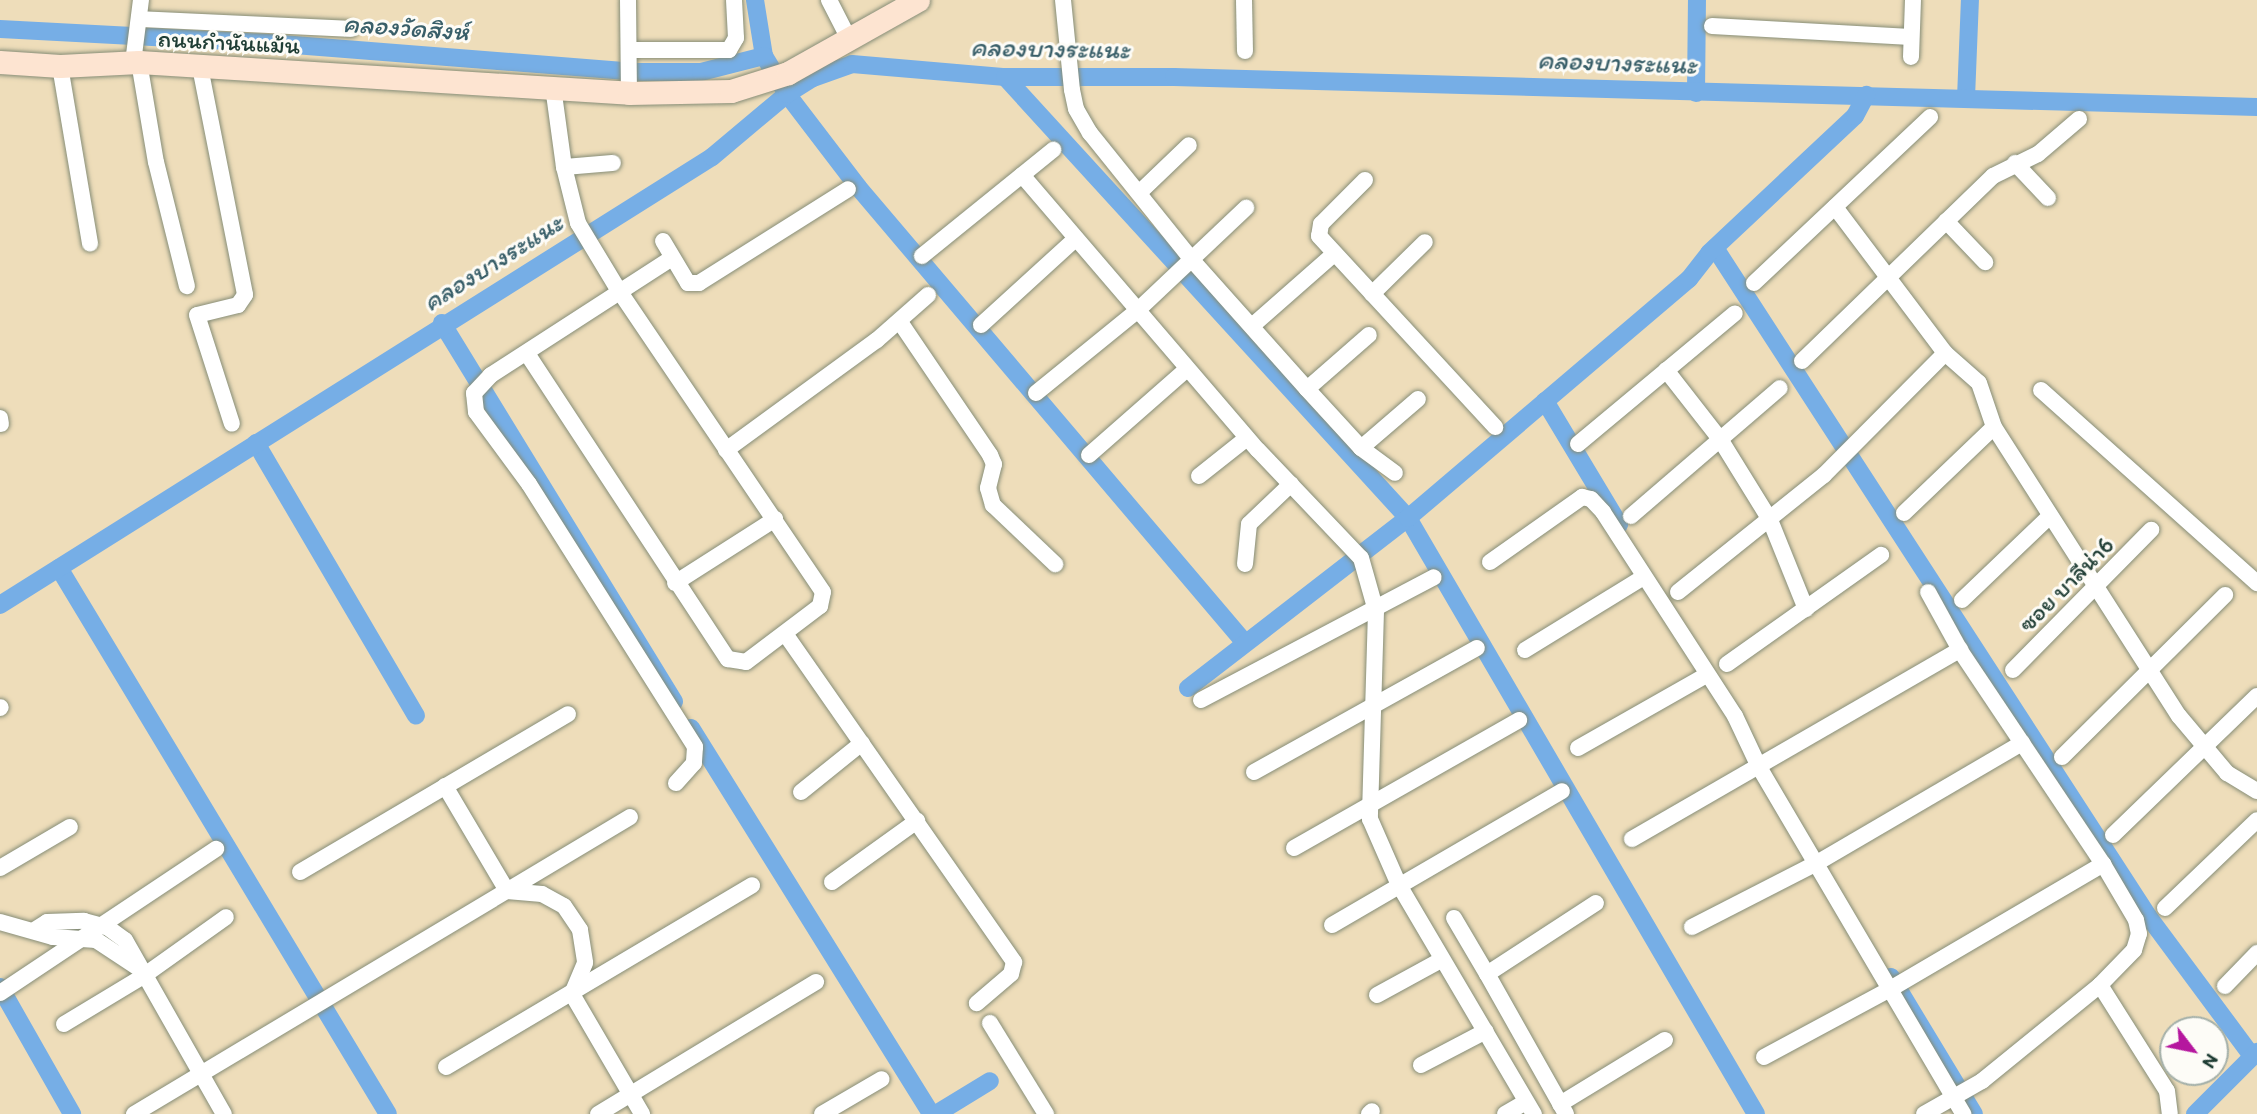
<!DOCTYPE html>
<meta charset="utf-8">
<style>
body{margin:0}
#map{position:relative;width:2257px;height:1114px;overflow:hidden;background:#eeddba;font-family:Itim,"Playpen Sans Thai",sans-serif}
div>[style]{position:absolute}
.canal>*{height:18px;margin:-9px;padding:0 9px;transform-origin:9px;border-radius:9px;background:#76aee6}
.roads{filter:drop-shadow(0 0 2px #868d77) drop-shadow(0 0 2px #868d77)}
.street>*{height:16px;margin:-8px;padding:0 8px;transform-origin:8px;border-radius:8px;background:#fff}
.secondary>*{height:23px;margin:-11.5px;padding:0 11.5px;transform-origin:11.5px;border-radius:11.5px;background:#fde4d1}
span{translate:-50% -50%;white-space:nowrap;text-align:center;line-height:1.15;-webkit-text-stroke:6px #fdfcf7;paint-order:stroke}
.street-label{font-size:24px;color:#1f3d34}
.water-label{font-size:26px;color:#395f69;font-style:italic}
.north{position:absolute;left:2159px;top:1016px;width:70px;height:70px;box-sizing:border-box;background:#fdfcf7;border:2px solid #a4b0a9;border-radius:50%;rotate:122deg;font-size:19px;font-weight:700;line-height:28px;text-align:center;color:#1f3d34}
.north::after{content:'';display:block;margin:auto;width:24px;height:32px;background:#b5179e;clip-path:polygon(50% 0,100% 100%,50% 72%,0 100%)}
</style>
<div id="map">
<div class="canal">
<div style="left:755px;top:0;width:57px;rotate:80.9deg"></div>
<div style="left:764px;top:56px;width:44px;rotate:58.8deg"></div>
<div style="left:787px;top:94px;width:117px;rotate:52.6deg"></div>
<div style="left:858px;top:187px;width:598px;rotate:49.68deg"></div>
<div style="left:0;top:29px;width:269px;rotate:3deg"></div>
<div style="left:269px;top:43px;width:368px;rotate:4.5deg"></div>
<div style="left:636px;top:72px;width:65px"></div>
<div style="left:701px;top:72px;width:65px;rotate:-14.3deg"></div>
<div style="left:1005px;top:77px;width:597px;rotate:47.58deg"></div>
<div style="left:1408px;top:518px;width:690px;rotate:59.72deg"></div>
<div style="left:1696px;top:93px;width:93px;rotate:-89.4deg"></div>
<div style="left:1966px;top:98px;width:98px;rotate:-87.7deg"></div>
<div style="left:1715px;top:248px;width:796px;rotate:57.05deg"></div>
<div style="left:2148px;top:916px;width:174px;rotate:53.4deg"></div>
<div style="left:442px;top:323px;width:444px;rotate:58.5deg"></div>
<div style="left:1545px;top:401px;width:144px;rotate:59deg"></div>
<div style="left:256px;top:443px;width:316px;rotate:59.6deg"></div>
<div style="left:59px;top:568px;width:637px;rotate:58.93deg"></div>
<div style="left:0;top:605px;width:841px;rotate:-32.18deg"></div>
<div style="left:712px;top:157px;width:98px;rotate:-40deg"></div>
<div style="left:787px;top:94px;width:31px;rotate:-32deg"></div>
<div style="left:813px;top:78px;width:41px;rotate:-19.7deg"></div>
<div style="left:852px;top:64px;width:154px;rotate:4.9deg"></div>
<div style="left:1005px;top:77px;width:169px"></div>
<div style="left:1174px;top:77px;width:1083px;rotate:1.59deg"></div>
<div style="left:1188px;top:688px;width:278px;rotate:-37.7deg"></div>
<div style="left:1408px;top:518px;width:369px;rotate:-40.4deg"></div>
<div style="left:1689px;top:279px;width:33px;rotate:-52deg"></div>
<div style="left:1709px;top:253px;width:200px;rotate:-43.2deg"></div>
<div style="left:1855px;top:116px;width:24px;rotate:-62deg"></div>
<div style="left:691px;top:728px;width:455px;rotate:58.1deg"></div>
<div style="left:1891px;top:977px;width:160px;rotate:58.8deg"></div>
<div style="left:0;top:987px;width:146px;rotate:60.4deg"></div>
<div style="left:936px;top:1114px;width:63px;rotate:-31.4deg"></div>
<div style="left:2195px;top:1114px;width:88px;rotate:-45deg"></div>
</div>
<div class="roads">
<div class="street">
<div style="left:628px;top:0;width:93px;rotate:89.4deg"></div>
<div style="left:829px;top:0;width:46px;rotate:62.9deg"></div>
<div style="left:1063px;top:0;width:90px;rotate:84.3deg"></div>
<div style="left:1072px;top:90px;width:19px;rotate:78deg"></div>
<div style="left:1076px;top:109px;width:28px;rotate:60deg"></div>
<div style="left:1090px;top:133px;width:163px;rotate:51.2deg"></div>
<div style="left:1192px;top:260px;width:173px;rotate:48.3deg"></div>
<div style="left:1307px;top:389px;width:80px;rotate:47.5deg"></div>
<div style="left:1361px;top:448px;width:42px;rotate:36.3deg"></div>
<div style="left:1244px;top:0;width:51px;rotate:88.9deg"></div>
<div style="left:139px;top:19px;width:212px;rotate:2.7deg"></div>
<div style="left:1712px;top:26px;width:199px;rotate:3.2deg"></div>
<div style="left:630px;top:50px;width:99px"></div>
<div style="left:729px;top:50px;width:14px;rotate:-60deg"></div>
<div style="left:736px;top:38px;width:38px;rotate:-93deg"></div>
<div style="left:1911px;top:57px;width:57px;rotate:-88deg"></div>
<div style="left:139px;top:62px;width:101px;rotate:80.4deg"></div>
<div style="left:156px;top:162px;width:128px;rotate:76deg"></div>
<div style="left:133px;top:63px;width:64px;rotate:-82.8deg"></div>
<div style="left:60px;top:66px;width:180px;rotate:80.4deg"></div>
<div style="left:200px;top:67px;width:232px;rotate:78.8deg"></div>
<div style="left:245px;top:295px;width:12px;rotate:125deg"></div>
<div style="left:238px;top:305px;width:42px;rotate:166.3deg"></div>
<div style="left:197px;top:315px;width:114px;rotate:72.2deg"></div>
<div style="left:2015px;top:163px;width:48px;rotate:46.7deg"></div>
<div style="left:564px;top:167px;width:49px;rotate:-4.7deg"></div>
<div style="left:1022px;top:175px;width:362px;rotate:49.4deg"></div>
<div style="left:1258px;top:450px;width:149px;rotate:46.4deg"></div>
<div style="left:1361px;top:558px;width:55px;rotate:74.2deg"></div>
<div style="left:1376px;top:611px;width:208px;rotate:91.7deg"></div>
<div style="left:1370px;top:819px;width:72px;rotate:66.3deg"></div>
<div style="left:1399px;top:885px;width:266px;rotate:59.5deg"></div>
<div style="left:1365px;top:180px;width:62px;rotate:135deg"></div>
<div style="left:1321px;top:224px;width:12px;rotate:99deg"></div>
<div style="left:1319px;top:236px;width:260px;rotate:47.3deg"></div>
<div style="left:1139px;top:193px;width:69px;rotate:-43.8deg"></div>
<div style="left:1835px;top:207px;width:183px;rotate:53deg"></div>
<div style="left:1945px;top:353px;width:45px;rotate:41.4deg"></div>
<div style="left:1979px;top:383px;width:46px;rotate:71.2deg"></div>
<div style="left:1994px;top:427px;width:343px;rotate:57.4deg"></div>
<div style="left:2179px;top:716px;width:75px;rotate:49.9deg"></div>
<div style="left:2227px;top:773px;width:35px;rotate:31deg"></div>
<div style="left:1946px;top:221px;width:57px;rotate:46.4deg"></div>
<div style="left:663px;top:241px;width:49px;rotate:59.2deg"></div>
<div style="left:688px;top:283px;width:11px"></div>
<div style="left:699px;top:283px;width:176px;rotate:-32.2deg"></div>
<div style="left:922px;top:256px;width:169px;rotate:-39deg"></div>
<div style="left:672px;top:258px;width:216px;rotate:147.1deg"></div>
<div style="left:491px;top:375px;width:25px;rotate:133deg"></div>
<div style="left:474px;top:393px;width:19px;rotate:84deg"></div>
<div style="left:476px;top:412px;width:89px;rotate:53.6deg"></div>
<div style="left:529px;top:484px;width:311px;rotate:57.7deg"></div>
<div style="left:695px;top:747px;width:16px;rotate:94deg"></div>
<div style="left:694px;top:763px;width:27px;rotate:132deg"></div>
<div style="left:1754px;top:283px;width:242px;rotate:-43.3deg"></div>
<div style="left:1372px;top:294px;width:74px;rotate:-44.5deg"></div>
<div style="left:900px;top:322px;width:161px;rotate:55.9deg"></div>
<div style="left:990px;top:455px;width:10px;rotate:66deg"></div>
<div style="left:994px;top:464px;width:25px;rotate:104deg"></div>
<div style="left:988px;top:488px;width:18px;rotate:74deg"></div>
<div style="left:993px;top:505px;width:86px;rotate:43.6deg"></div>
<div style="left:981px;top:325px;width:126px;rotate:-42.4deg"></div>
<div style="left:1252px;top:326px;width:109px;rotate:-41.3deg"></div>
<div style="left:528px;top:355px;width:364px;rotate:56.7deg"></div>
<div style="left:728px;top:659px;width:18px;rotate:9deg"></div>
<div style="left:746px;top:662px;width:93px;rotate:-37.1deg"></div>
<div style="left:820px;top:606px;width:14px;rotate:-78deg"></div>
<div style="left:823px;top:592px;width:364px;rotate:-124.1deg"></div>
<div style="left:619px;top:291px;width:79px;rotate:-121.1deg"></div>
<div style="left:578px;top:223px;width:58px;rotate:-104deg"></div>
<div style="left:564px;top:167px;width:81px;rotate:-97.8deg"></div>
<div style="left:1802px;top:361px;width:266px;rotate:-44.1deg"></div>
<div style="left:1993px;top:176px;width:50px;rotate:-26.1deg"></div>
<div style="left:2038px;top:154px;width:54px;rotate:-40.5deg"></div>
<div style="left:1666px;top:370px;width:88px;rotate:52deg"></div>
<div style="left:1720px;top:439px;width:95px;rotate:58.3deg"></div>
<div style="left:1770px;top:520px;width:96px;rotate:68deg"></div>
<div style="left:1307px;top:389px;width:82px;rotate:-41.1deg"></div>
<div style="left:2041px;top:390px;width:290px;rotate:41.8deg"></div>
<div style="left:1036px;top:393px;width:132px;rotate:-39.1deg"></div>
<div style="left:1138px;top:310px;width:149px;rotate:-43.4deg"></div>
<div style="left:0;top:418px;width:6px;rotate:81deg"></div>
<div style="left:1578px;top:444px;width:204px;rotate:-39.8deg"></div>
<div style="left:1361px;top:448px;width:75px;rotate:-40.7deg"></div>
<div style="left:726px;top:450px;width:187px;rotate:-36.1deg"></div>
<div style="left:877px;top:340px;width:68px;rotate:-41.4deg"></div>
<div style="left:1089px;top:455px;width:130px;rotate:-41.3deg"></div>
<div style="left:1199px;top:476px;width:61px;rotate:-38.4deg"></div>
<div style="left:1904px;top:513px;width:124px;rotate:-43.7deg"></div>
<div style="left:1631px;top:516px;width:196px;rotate:-40.7deg"></div>
<div style="left:1490px;top:562px;width:113px;rotate:-35.2deg"></div>
<div style="left:1582px;top:497px;width:9px;rotate:13deg"></div>
<div style="left:1591px;top:499px;width:18px;rotate:47deg"></div>
<div style="left:1603px;top:512px;width:243px;rotate:57.1deg"></div>
<div style="left:1735px;top:716px;width:56px;rotate:64.8deg"></div>
<div style="left:1759px;top:767px;width:403px;rotate:59.5deg"></div>
<div style="left:1245px;top:564px;width:40px;rotate:-84.3deg"></div>
<div style="left:1249px;top:524px;width:58px;rotate:-43.6deg"></div>
<div style="left:675px;top:583px;width:119px;rotate:-32.6deg"></div>
<div style="left:1678px;top:592px;width:187px;rotate:-38.7deg"></div>
<div style="left:1824px;top:475px;width:172px;rotate:-45.2deg"></div>
<div style="left:1962px;top:600px;width:122px;rotate:-43.7deg"></div>
<div style="left:786px;top:635px;width:399px;rotate:55.1deg"></div>
<div style="left:1014px;top:962px;width:12px;rotate:104deg"></div>
<div style="left:1011px;top:974px;width:45px;rotate:139.5deg"></div>
<div style="left:1525px;top:650px;width:137px;rotate:-31.6deg"></div>
<div style="left:1727px;top:664px;width:189px;rotate:-35.3deg"></div>
<div style="left:2013px;top:670px;width:197px;rotate:-45.4deg"></div>
<div style="left:1201px;top:700px;width:263px;rotate:-27.8deg"></div>
<div style="left:0;top:708px;width:1px;rotate:-45deg"></div>
<div style="left:1578px;top:748px;width:146px;rotate:-29.6deg"></div>
<div style="left:2062px;top:757px;width:230px;rotate:-44.8deg"></div>
<div style="left:1254px;top:772px;width:255px;rotate:-29.1deg"></div>
<div style="left:445px;top:786px;width:122px;rotate:59.4deg"></div>
<div style="left:507px;top:891px;width:35px;rotate:5deg"></div>
<div style="left:542px;top:894px;width:25px;rotate:29deg"></div>
<div style="left:564px;top:906px;width:29px;rotate:56deg"></div>
<div style="left:580px;top:930px;width:33px;rotate:81deg"></div>
<div style="left:585px;top:963px;width:34px;rotate:113deg"></div>
<div style="left:572px;top:994px;width:139px;rotate:59.7deg"></div>
<div style="left:801px;top:792px;width:78px;rotate:-38.8deg"></div>
<div style="left:2113px;top:835px;width:200px;rotate:-44deg"></div>
<div style="left:1632px;top:839px;width:379px;rotate:-30deg"></div>
<div style="left:1294px;top:848px;width:259px;rotate:-29.6deg"></div>
<div style="left:0;top:868px;width:81px;rotate:-30.4deg"></div>
<div style="left:300px;top:872px;width:311px;rotate:-30.5deg"></div>
<div style="left:832px;top:882px;width:105px;rotate:-35.7deg"></div>
<div style="left:2165px;top:908px;width:127px;rotate:-43.7deg"></div>
<div style="left:1454px;top:918px;width:65px;rotate:59.5deg"></div>
<div style="left:0;top:922px;width:55px;rotate:15.8deg"></div>
<div style="left:53px;top:937px;width:43px;rotate:4deg"></div>
<div style="left:96px;top:940px;width:49px;rotate:33.4deg"></div>
<div style="left:1332px;top:925px;width:266px;rotate:-30.2deg"></div>
<div style="left:1692px;top:927px;width:138px;rotate:-27.1deg"></div>
<div style="left:1815px;top:864px;width:240px;rotate:-30.3deg"></div>
<div style="left:36px;top:929px;width:13px;rotate:-32deg"></div>
<div style="left:47px;top:922px;width:37px;rotate:-2deg"></div>
<div style="left:84px;top:921px;width:24px;rotate:15deg"></div>
<div style="left:107px;top:927px;width:22px;rotate:36deg"></div>
<div style="left:125px;top:940px;width:200px;rotate:60.4deg"></div>
<div style="left:2100px;top:985px;width:125px;rotate:57.7deg"></div>
<div style="left:2167px;top:1091px;width:23px;rotate:83deg"></div>
<div style="left:2225px;top:986px;width:46px;rotate:-45.9deg"></div>
<div style="left:0;top:993px;width:260px;rotate:-33.7deg"></div>
<div style="left:1377px;top:995px;width:73px;rotate:-28.7deg"></div>
<div style="left:990px;top:1023px;width:107px;rotate:58.4deg"></div>
<div style="left:64px;top:1024px;width:91px;rotate:-31.1deg"></div>
<div style="left:142px;top:977px;width:103px;rotate:-35.5deg"></div>
<div style="left:1764px;top:1057px;width:145px;rotate:-28.3deg"></div>
<div style="left:1892px;top:988px;width:245px;rotate:-30.4deg"></div>
<div style="left:1421px;top:1065px;width:73px;rotate:-27.6deg"></div>
<div style="left:446px;top:1067px;width:356px;rotate:-30.7deg"></div>
<div style="left:1560px;top:1104px;width:123px;rotate:-31.4deg"></div>
<div style="left:134px;top:1114px;width:578px;rotate:-30.91deg"></div>
<div style="left:598px;top:1114px;width:255px;rotate:-31.2deg"></div>
<div style="left:822px;top:1114px;width:69px;rotate:-30.3deg"></div>
<div style="left:1369px;top:1114px;width:4px;rotate:-45deg"></div>
<div style="left:1505px;top:1114px;width:24px;rotate:-30deg"></div>
<div style="left:1566px;top:1114px;width:161px;rotate:-119.4deg"></div>
<div style="left:1487px;top:974px;width:130px;rotate:-33.1deg"></div>
<div style="left:1924px;top:1114px;width:67px;rotate:-29.6deg"></div>
<div style="left:1982px;top:1081px;width:152px;rotate:-39.1deg"></div>
<div style="left:2100px;top:985px;width:49px;rotate:-45.8deg"></div>
<div style="left:2134px;top:950px;width:17px;rotate:-73deg"></div>
<div style="left:2139px;top:934px;width:14px;rotate:-102deg"></div>
<div style="left:2136px;top:920px;width:65px;rotate:-120.5deg"></div>
<div style="left:2103px;top:864px;width:257px;rotate:-123.8deg"></div>
<div style="left:1960px;top:650px;width:66px;rotate:-118.9deg"></div>
</div>
<div class="secondary">
<div style="left:0;top:62px;width:60px;rotate:3.8deg"></div>
<div style="left:60px;top:66px;width:79px;rotate:-2.9deg"></div>
<div style="left:139px;top:62px;width:491px;rotate:3.6deg"></div>
<div style="left:629px;top:93px;width:102px;rotate:-1.1deg"></div>
<div style="left:731px;top:91px;width:60px;rotate:-17.5deg"></div>
<div style="left:788px;top:73px;width:149px;rotate:-29.3deg"></div>
</div>
</div>
<div class="street-label">
<span style="left:229px;top:42px;rotate:3deg">ถนนกำนันแม้น</span>
<span style="left:2066px;top:584px;rotate:-45deg">ซอย บาลีน่า6</span>
</div>
<div class="water-label">
<span style="left:406px;top:28px;rotate:4deg">คลองวัดสิงห์</span>
<span style="left:1050px;top:49px;rotate:1deg">คลองบางระแนะ</span>
<span style="left:1617px;top:63px;rotate:2deg">คลองบางระแนะ</span>
<span style="left:493px;top:263px;rotate:-32deg">คลองบางระแนะ</span>
</div>
<div class="north">N</div>
</div>
